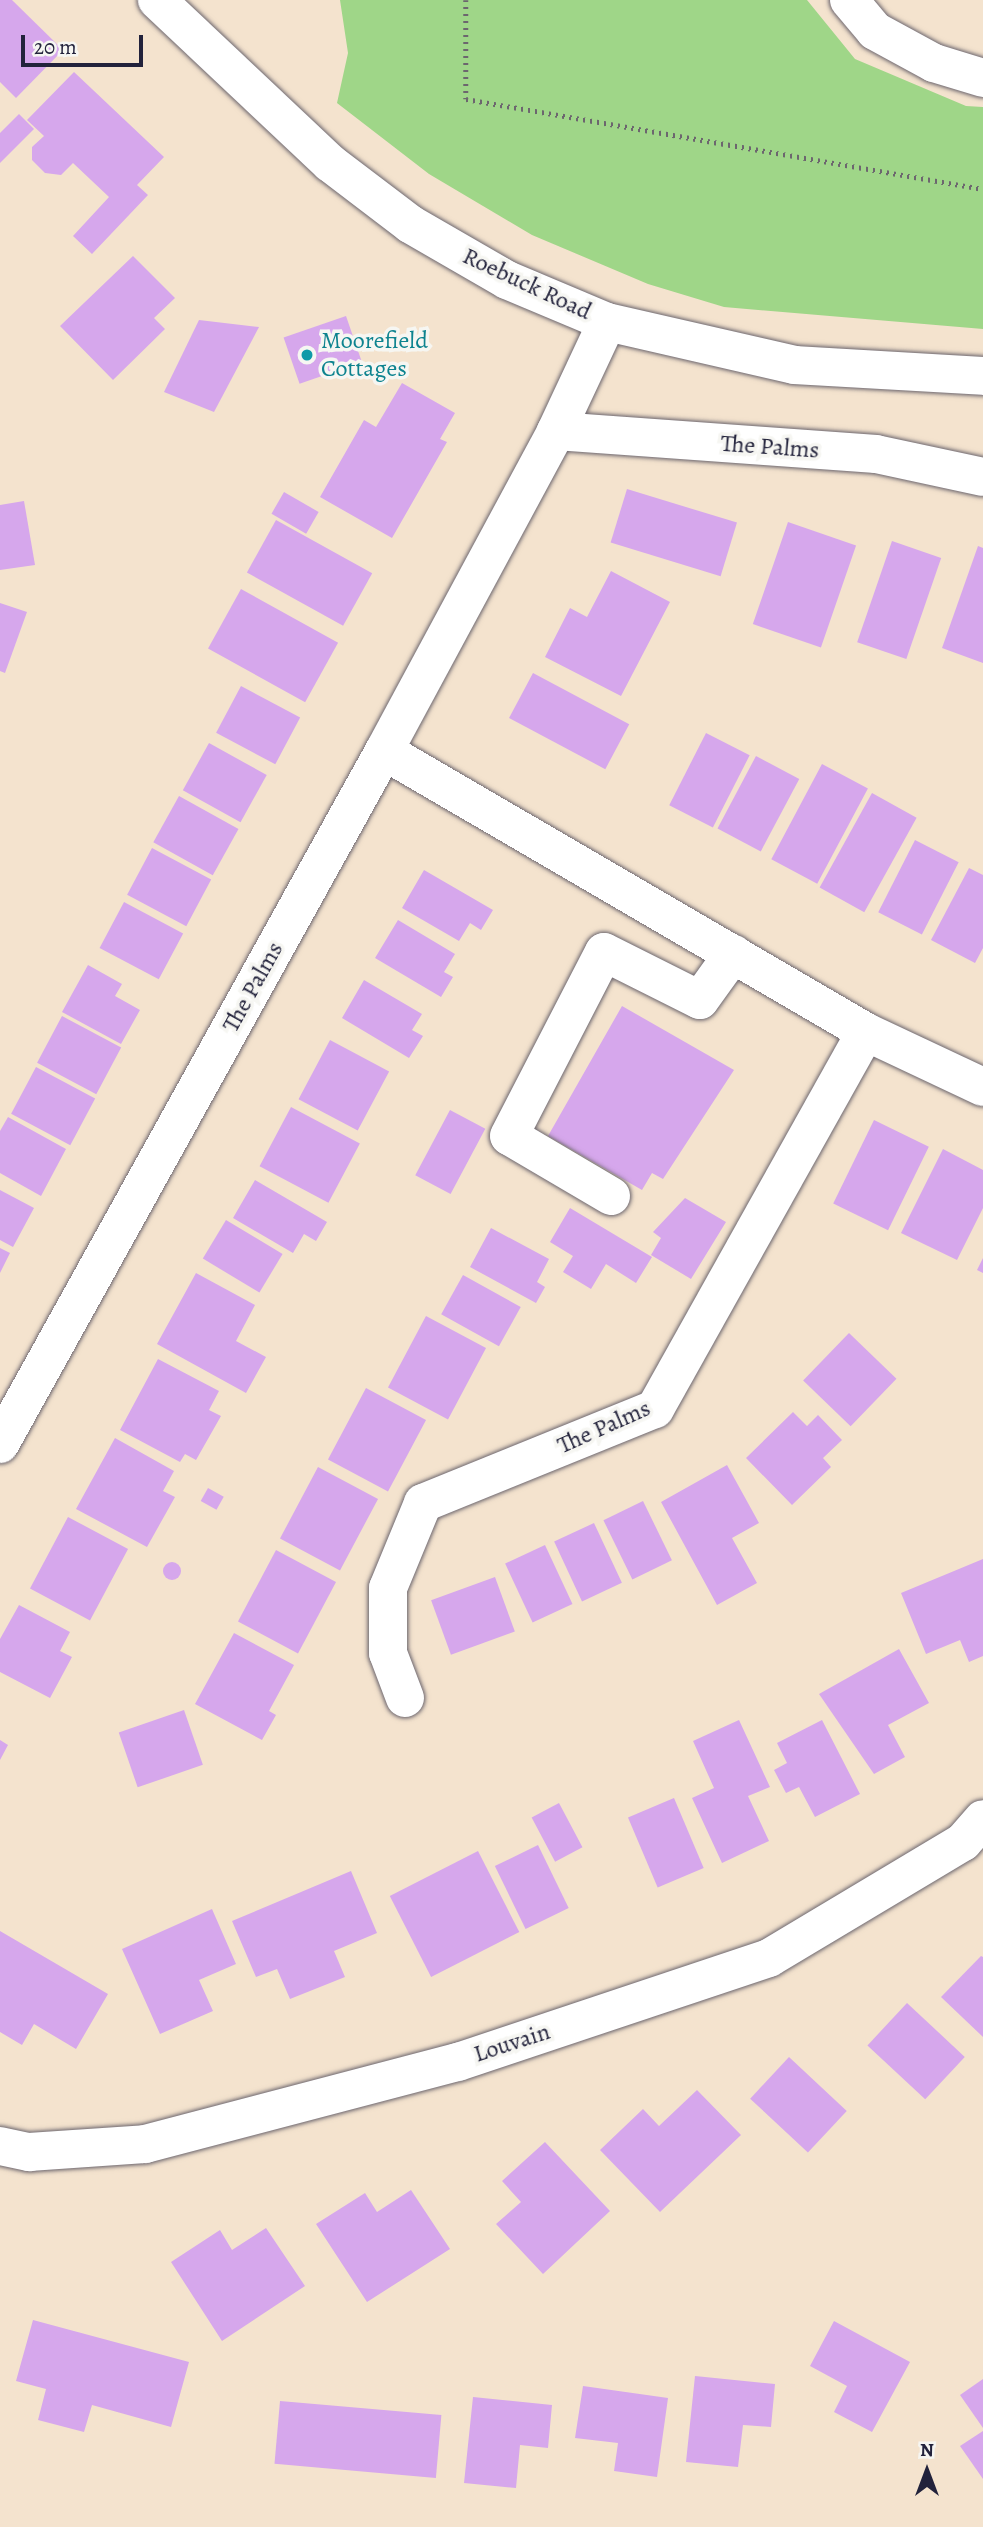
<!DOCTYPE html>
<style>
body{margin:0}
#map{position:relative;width:983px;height:2527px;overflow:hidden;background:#f4e3ce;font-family:Alegreya,serif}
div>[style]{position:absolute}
.green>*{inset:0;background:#9fd688}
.building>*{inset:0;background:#d6a7ec;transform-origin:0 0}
.round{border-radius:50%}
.path>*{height:4.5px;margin-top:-2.25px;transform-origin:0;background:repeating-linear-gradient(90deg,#6c666e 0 2px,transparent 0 7px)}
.roads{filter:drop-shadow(0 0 2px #6c666e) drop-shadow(0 0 2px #6c666e)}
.minor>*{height:38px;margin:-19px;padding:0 19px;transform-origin:19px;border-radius:19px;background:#fff}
.dots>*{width:19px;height:19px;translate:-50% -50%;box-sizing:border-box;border:4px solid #f6f6f2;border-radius:50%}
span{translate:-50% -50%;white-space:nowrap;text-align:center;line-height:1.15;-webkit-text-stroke:7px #f6f6f2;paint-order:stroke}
.street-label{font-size:24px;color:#22223b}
.culture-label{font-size:24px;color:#0d838f}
.left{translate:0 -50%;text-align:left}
.north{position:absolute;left:892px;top:2436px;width:70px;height:70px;-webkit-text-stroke:5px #f6f6f2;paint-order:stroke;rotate:0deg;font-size:19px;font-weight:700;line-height:28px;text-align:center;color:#22223b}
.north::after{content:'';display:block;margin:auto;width:24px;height:32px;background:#22223b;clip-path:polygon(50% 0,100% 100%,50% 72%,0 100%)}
.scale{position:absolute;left:21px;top:35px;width:122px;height:32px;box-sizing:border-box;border:4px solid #22223b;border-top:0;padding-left:9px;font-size:21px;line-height:24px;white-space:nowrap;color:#22223b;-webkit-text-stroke:5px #f6f6f2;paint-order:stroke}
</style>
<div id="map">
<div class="green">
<div style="clip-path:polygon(340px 0,807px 0,855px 59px,966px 106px,983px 107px,983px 329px,724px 307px,648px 284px,532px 235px,429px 174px,337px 103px,348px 53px)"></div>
</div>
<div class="building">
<div style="clip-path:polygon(0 0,12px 0,63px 50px,16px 98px,0 82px)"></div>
<div style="clip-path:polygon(74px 72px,164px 157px,137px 185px,148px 195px,92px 254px,73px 236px,109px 197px,73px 163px,61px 175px,45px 173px,32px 160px,32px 147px,44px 136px,27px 120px)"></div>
<div style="clip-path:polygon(19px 114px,34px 129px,0 163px,0 133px)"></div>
<div style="clip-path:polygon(133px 256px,175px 298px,154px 318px,165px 329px,113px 380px,60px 326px)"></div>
<div style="left:346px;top:316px;width:49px;height:66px;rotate:71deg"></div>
<div style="clip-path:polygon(199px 320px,259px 327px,214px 412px,164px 392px)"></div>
<div style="clip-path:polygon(402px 383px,455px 413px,440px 439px,447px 442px,392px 538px,320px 497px,364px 420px,376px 427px)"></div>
<div style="left:627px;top:489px;width:115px;height:56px;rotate:17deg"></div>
<div style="left:284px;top:492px;width:40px;height:25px;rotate:30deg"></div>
<div style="clip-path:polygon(24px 501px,35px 565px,0 570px,0 505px)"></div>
<div style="left:276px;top:520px;width:110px;height:60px;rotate:29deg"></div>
<div style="left:788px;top:522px;width:72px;height:108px;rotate:19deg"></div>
<div style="left:892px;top:541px;width:52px;height:107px;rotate:19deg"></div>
<div style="clip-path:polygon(978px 546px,983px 548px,983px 663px,942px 648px)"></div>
<div style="clip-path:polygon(611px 571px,670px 602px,621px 696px,545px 657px,570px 608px,587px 617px)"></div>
<div style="left:241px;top:589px;width:111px;height:68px;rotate:29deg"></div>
<div style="clip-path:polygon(0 603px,27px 612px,5px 673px,0 671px)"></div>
<div style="left:533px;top:673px;width:109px;height:51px;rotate:28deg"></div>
<div style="left:241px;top:686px;width:67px;height:53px;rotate:28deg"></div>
<div style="left:706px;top:733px;width:49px;height:81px;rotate:27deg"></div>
<div style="left:209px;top:743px;width:66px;height:54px;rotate:29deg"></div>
<div style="left:756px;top:756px;width:49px;height:82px;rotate:28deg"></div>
<div style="left:822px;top:764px;width:52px;height:108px;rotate:28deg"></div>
<div style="left:872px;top:793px;width:51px;height:108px;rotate:29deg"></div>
<div style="left:179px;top:796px;width:68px;height:53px;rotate:29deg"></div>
<div style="left:915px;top:840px;width:49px;height:81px;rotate:27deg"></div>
<div style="left:152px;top:848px;width:67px;height:53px;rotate:28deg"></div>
<div style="clip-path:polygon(969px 868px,983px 875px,983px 948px,975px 963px,931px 940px)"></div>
<div style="clip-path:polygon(424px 870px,493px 910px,481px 930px,470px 923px,459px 941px,402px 908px)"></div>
<div style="left:124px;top:902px;width:67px;height:52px;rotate:28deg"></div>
<div style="clip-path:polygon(398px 920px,455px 954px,444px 972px,453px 977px,441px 997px,375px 958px)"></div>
<div style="clip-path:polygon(88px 965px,122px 984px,115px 996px,140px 1010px,121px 1044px,62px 1012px)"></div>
<div style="clip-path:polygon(364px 980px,422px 1014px,412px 1030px,423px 1036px,409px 1058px,342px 1018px)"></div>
<div style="clip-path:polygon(622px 1006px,734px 1070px,663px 1179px,652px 1173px,642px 1190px,548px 1136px)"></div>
<div style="left:62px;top:1016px;width:67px;height:53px;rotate:28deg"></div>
<div style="left:330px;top:1040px;width:67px;height:67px;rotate:28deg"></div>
<div style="left:36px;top:1067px;width:67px;height:53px;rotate:28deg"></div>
<div style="left:291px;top:1107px;width:78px;height:67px;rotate:28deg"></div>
<div style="left:450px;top:1110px;width:40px;height:74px;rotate:28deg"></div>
<div style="clip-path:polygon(8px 1117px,66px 1149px,41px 1196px,0 1173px,0 1131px)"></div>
<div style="left:874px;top:1120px;width:61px;height:93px;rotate:26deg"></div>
<div style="clip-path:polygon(943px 1149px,983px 1170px,983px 1208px,957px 1260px,901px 1233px)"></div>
<div style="clip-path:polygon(255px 1180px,327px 1222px,316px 1241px,304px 1234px,293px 1253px,233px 1218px)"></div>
<div style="clip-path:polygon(0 1190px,34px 1208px,13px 1247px,0 1240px)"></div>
<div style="clip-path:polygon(685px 1198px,726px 1222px,691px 1279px,651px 1255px,661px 1238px,653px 1232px)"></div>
<div style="clip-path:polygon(570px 1208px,652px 1257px,636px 1283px,606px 1264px,591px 1289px,563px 1272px,573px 1256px,550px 1242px)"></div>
<div style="left:226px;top:1220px;width:66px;height:45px;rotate:31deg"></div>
<div style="clip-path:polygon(491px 1228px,549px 1259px,537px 1282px,545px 1287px,536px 1303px,470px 1267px)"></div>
<div style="clip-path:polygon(0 1248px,10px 1253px,0 1273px)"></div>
<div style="clip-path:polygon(983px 1258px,983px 1273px,977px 1270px)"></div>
<div style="clip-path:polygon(196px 1273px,255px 1305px,236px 1341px,266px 1357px,246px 1393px,157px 1344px)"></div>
<div style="left:463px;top:1275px;width:66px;height:45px;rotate:29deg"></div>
<div style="left:426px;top:1316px;width:68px;height:81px;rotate:28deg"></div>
<div style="left:849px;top:1333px;width:66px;height:66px;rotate:44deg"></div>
<div style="clip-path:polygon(158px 1359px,219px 1391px,209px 1410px,221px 1416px,196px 1460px,185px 1454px,180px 1462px,120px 1430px)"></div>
<div style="left:366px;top:1388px;width:68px;height:81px;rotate:28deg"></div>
<div style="clip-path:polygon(793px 1412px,807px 1426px,818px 1415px,842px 1440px,823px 1458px,831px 1467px,792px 1505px,746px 1458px)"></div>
<div style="clip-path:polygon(115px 1438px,174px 1471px,163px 1491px,175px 1497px,147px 1547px,76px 1509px)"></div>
<div style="clip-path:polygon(727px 1465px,759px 1523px,732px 1538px,757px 1583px,717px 1605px,661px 1502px)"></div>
<div style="left:318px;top:1467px;width:68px;height:81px;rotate:28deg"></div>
<div style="left:208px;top:1488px;width:18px;height:15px;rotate:29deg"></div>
<div style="left:643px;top:1501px;width:66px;height:44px;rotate:64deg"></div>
<div style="left:68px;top:1517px;width:68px;height:81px;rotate:28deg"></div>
<div style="left:594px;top:1523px;width:66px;height:44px;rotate:65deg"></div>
<div style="left:545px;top:1545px;width:65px;height:44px;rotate:65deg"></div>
<div style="left:276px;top:1550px;width:68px;height:81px;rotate:28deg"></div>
<div style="clip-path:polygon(983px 1559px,983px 1656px,969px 1662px,960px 1640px,926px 1654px,901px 1593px)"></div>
<div class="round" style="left:163px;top:1562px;width:18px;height:18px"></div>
<div style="left:495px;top:1577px;width:58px;height:68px;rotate:70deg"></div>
<div style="clip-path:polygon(19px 1605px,70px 1632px,60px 1651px,72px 1657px,50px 1698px,0 1672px,0 1639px)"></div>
<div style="clip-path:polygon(234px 1633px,294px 1665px,269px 1711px,276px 1715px,262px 1740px,195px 1704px)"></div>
<div style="clip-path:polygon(899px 1649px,929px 1703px,888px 1725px,905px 1757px,874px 1774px,819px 1694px)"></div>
<div style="left:184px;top:1710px;width:58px;height:69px;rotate:71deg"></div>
<div style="clip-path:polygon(739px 1720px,770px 1787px,748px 1796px,769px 1841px,722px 1863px,692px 1798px,714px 1788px,693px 1741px)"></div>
<div style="clip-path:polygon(822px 1720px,860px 1794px,815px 1817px,799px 1787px,786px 1793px,774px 1770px,787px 1763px,777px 1743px)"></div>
<div style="clip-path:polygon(0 1740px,8px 1745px,0 1760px)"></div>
<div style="left:674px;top:1798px;width:76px;height:50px;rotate:67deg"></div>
<div style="left:559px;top:1803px;width:50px;height:31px;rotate:62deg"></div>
<div style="left:538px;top:1845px;width:70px;height:48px;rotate:64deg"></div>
<div style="left:478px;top:1851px;width:91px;height:99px;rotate:63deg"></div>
<div style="clip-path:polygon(351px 1871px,377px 1933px,334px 1951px,345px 1977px,290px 1999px,277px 1969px,256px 1977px,232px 1921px)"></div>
<div style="clip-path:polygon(212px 1909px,236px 1964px,199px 1980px,213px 2011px,160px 2034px,122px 1949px)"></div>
<div style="clip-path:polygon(0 1931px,108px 1994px,76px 2049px,34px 2024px,22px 2045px,0 2032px)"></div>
<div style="clip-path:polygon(981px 1956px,983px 1957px,983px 2037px,941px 1997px)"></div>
<div style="left:907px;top:2003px;width:79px;height:58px;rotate:43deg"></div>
<div style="left:789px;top:2057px;width:79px;height:57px;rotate:43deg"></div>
<div style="clip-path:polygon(697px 2090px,741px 2135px,660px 2212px,600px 2150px,643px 2109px,659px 2126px)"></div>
<div style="clip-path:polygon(545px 2142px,610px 2211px,543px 2274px,496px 2224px,521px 2202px,502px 2181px)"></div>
<div style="clip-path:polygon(411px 2190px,450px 2249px,367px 2302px,316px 2224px,365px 2193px,377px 2212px)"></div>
<div style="clip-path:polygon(266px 2228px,305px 2286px,222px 2341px,171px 2262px,220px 2230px,232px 2250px)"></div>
<div style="clip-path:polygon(33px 2320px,189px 2362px,171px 2427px,92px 2405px,84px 2432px,38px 2420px,46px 2389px,16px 2381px)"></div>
<div style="clip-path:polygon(834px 2321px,910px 2362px,872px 2432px,834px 2412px,847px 2386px,810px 2366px)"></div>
<div style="clip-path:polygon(695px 2376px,775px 2384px,771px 2427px,743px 2425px,738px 2467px,686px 2462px)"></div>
<div style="clip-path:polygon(983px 2379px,983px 2428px,960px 2395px)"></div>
<div style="clip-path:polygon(583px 2386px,668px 2398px,657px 2477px,614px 2471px,618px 2443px,575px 2438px)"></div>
<div style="clip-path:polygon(473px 2397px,552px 2405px,548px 2448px,520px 2445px,516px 2488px,464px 2483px)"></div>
<div style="left:280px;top:2401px;width:162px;height:63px;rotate:5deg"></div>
<div style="clip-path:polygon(983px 2431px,983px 2479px,960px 2446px)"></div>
</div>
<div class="path">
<div style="left:466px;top:0;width:99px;rotate:90deg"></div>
<div style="left:466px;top:99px;width:525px;rotate:9.88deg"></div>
</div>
<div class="roads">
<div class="minor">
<div style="left:157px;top:0;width:238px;rotate:43.3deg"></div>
<div style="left:330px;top:163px;width:101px;rotate:37.3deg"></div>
<div style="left:410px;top:224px;width:112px;rotate:30deg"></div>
<div style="left:507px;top:280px;width:108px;rotate:22.8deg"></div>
<div style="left:607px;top:322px;width:192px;rotate:12.9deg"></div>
<div style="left:794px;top:365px;width:189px;rotate:3.3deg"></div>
<div style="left:849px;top:0;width:40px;rotate:50deg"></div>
<div style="left:875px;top:31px;width:67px;rotate:28.5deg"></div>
<div style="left:934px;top:63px;width:51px;rotate:17deg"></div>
<div style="left:556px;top:431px;width:321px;rotate:4.1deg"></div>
<div style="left:876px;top:454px;width:109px;rotate:12.1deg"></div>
<div style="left:384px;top:751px;width:558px;rotate:30.24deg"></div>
<div style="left:866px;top:1032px;width:129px;rotate:25.2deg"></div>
<div style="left:611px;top:1196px;width:118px;rotate:-149.5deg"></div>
<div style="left:509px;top:1136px;width:207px;rotate:-62.7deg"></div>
<div style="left:604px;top:952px;width:107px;rotate:26.6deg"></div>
<div style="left:700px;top:1000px;width:57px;rotate:-54.3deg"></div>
<div style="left:0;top:1444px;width:792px;rotate:-61.01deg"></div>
<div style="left:384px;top:751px;width:363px;rotate:-61.7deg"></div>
<div style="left:556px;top:431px;width:120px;rotate:-64.9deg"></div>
<div style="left:405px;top:1698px;width:48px;rotate:-110.7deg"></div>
<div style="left:388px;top:1653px;width:65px;rotate:-90deg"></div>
<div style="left:388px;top:1588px;width:92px;rotate:-67.6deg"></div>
<div style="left:423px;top:1503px;width:250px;rotate:-22.1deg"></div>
<div style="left:655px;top:1409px;width:432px;rotate:-60.8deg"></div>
<div style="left:0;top:2146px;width:30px;rotate:12deg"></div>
<div style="left:29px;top:2152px;width:116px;rotate:-3.9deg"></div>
<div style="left:145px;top:2144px;width:324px;rotate:-14.7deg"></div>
<div style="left:458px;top:2062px;width:328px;rotate:-18.5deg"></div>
<div style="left:769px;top:1958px;width:226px;rotate:-30.9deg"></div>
<div style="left:963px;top:1842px;width:30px;rotate:-49deg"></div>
</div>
</div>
<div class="dots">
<div style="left:307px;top:355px;background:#0f9aa8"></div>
</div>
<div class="street-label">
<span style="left:527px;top:284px;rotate:25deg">Roebuck Road</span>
<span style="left:770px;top:447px;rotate:4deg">The Palms</span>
<span style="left:253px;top:987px;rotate:-61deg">The Palms</span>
<span style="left:604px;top:1427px;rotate:-24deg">The Palms</span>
<span style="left:512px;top:2043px;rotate:-18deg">Louvain</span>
</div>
<div class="culture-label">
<span class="left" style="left:321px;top:355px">Moorefield<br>Cottages</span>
</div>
<div class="north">N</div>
<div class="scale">20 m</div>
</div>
